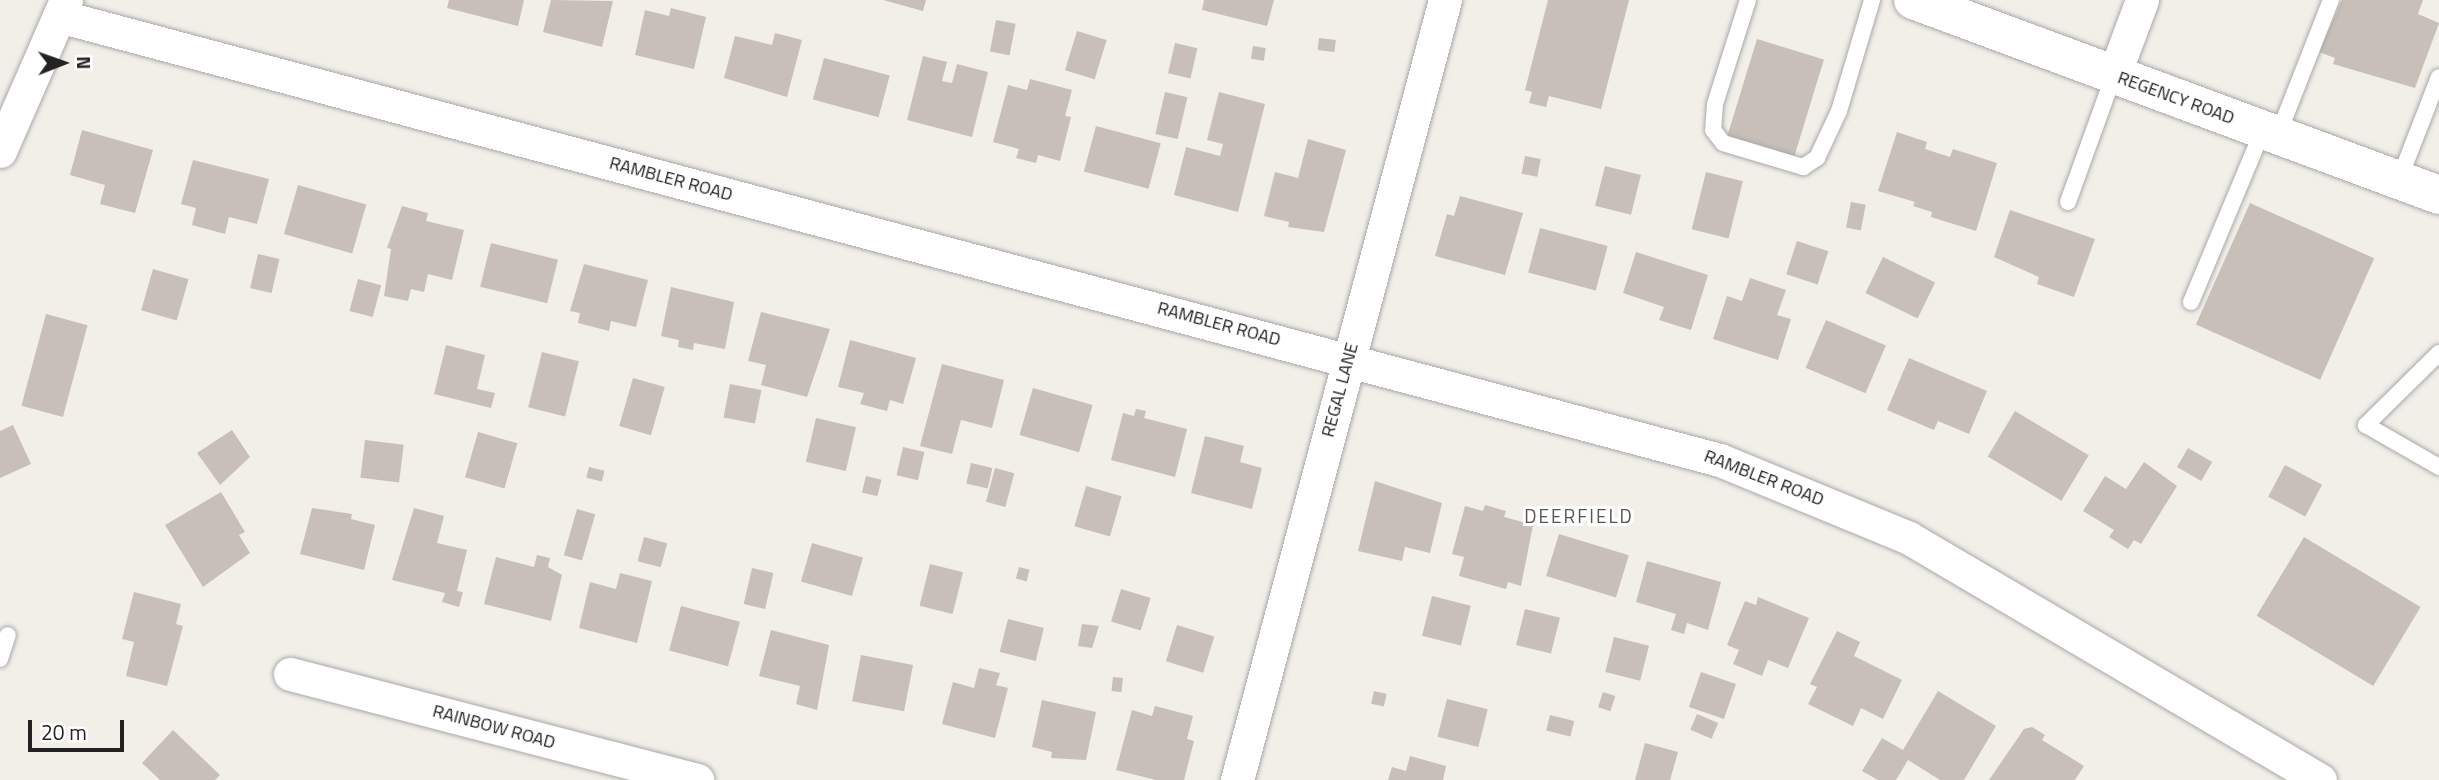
<!DOCTYPE html>
<style>
body{margin:0}
#map{position:relative;width:2439px;height:780px;overflow:hidden;background:#f2efe9;font-family:"Titillium Web",sans-serif}
div>[style]{position:absolute}
.building>*{inset:0;background:#c7bfb8;transform-origin:0 0}
.roads{filter:drop-shadow(0 0 2px #a9a9a9) drop-shadow(0 0 2px #a9a9a9)}
.service>*{height:16px;margin:-8px;padding:0 8px;transform-origin:8px;border-radius:8px;background:#fff}
.minor>*{height:33px;margin:-16.5px;padding:0 16.5px;transform-origin:16.5px;border-radius:16.5px;background:#fff}
.tertiary>*{height:38px;margin:-19px;padding:0 19px;transform-origin:19px;border-radius:19px;background:#fff}
span{translate:-50% -50%;white-space:nowrap;text-align:center;line-height:1.15;-webkit-text-stroke:6px #fff;paint-order:stroke}
.street-label{font-size:18px;color:#222}
.neighbourhood-label{font-size:19px;color:#555;letter-spacing:2px}
.north{position:absolute;left:28px;top:28px;width:70px;height:70px;-webkit-text-stroke:5px #fff;paint-order:stroke;rotate:89deg;font-size:19px;font-weight:700;line-height:28px;text-align:center;color:#222}
.north::after{content:'';display:block;margin:auto;width:24px;height:32px;background:#222;clip-path:polygon(50% 0,100% 100%,50% 72%,0 100%)}
.scale{position:absolute;left:28px;top:720px;width:96px;height:32px;box-sizing:border-box;border:4px solid #222;border-top:0;padding-left:9px;font-size:21px;line-height:24px;white-space:nowrap;color:#222;-webkit-text-stroke:5px #fff;paint-order:stroke}
</style>
<div id="map">
<div class="building">
<div style="clip-path:polygon(449px 0,524px 0,518px 26px,447px 8px)"></div>
<div style="clip-path:polygon(551px 0,613px 1px,602px 47px,543px 32px)"></div>
<div style="clip-path:polygon(883px 0,926px 0,923px 11px)"></div>
<div style="clip-path:polygon(1204px 0,1274px 0,1267px 26px,1202px 10px)"></div>
<div style="clip-path:polygon(1548px 0,1629px 0,1601px 109px,1549px 96px,1546px 107px,1529px 103px,1532px 92px,1525px 90px)"></div>
<div style="clip-path:polygon(2342px 0,2423px 0,2418px 14px,2439px 23px,2415px 88px,2333px 64px,2335px 58px,2319px 52px)"></div>
<div style="clip-path:polygon(671px 8px,706px 17px,694px 69px,635px 55px,645px 10px,669px 16px)"></div>
<div style="left:996px;top:20px;width:20px;height:32px;rotate:11deg"></div>
<div style="left:1077px;top:31px;width:31px;height:41px;rotate:17deg"></div>
<div style="clip-path:polygon(775px 33px,802px 40px,787px 97px,724px 78px,735px 36px,772px 45px)"></div>
<div style="left:1319px;top:38px;width:17px;height:12px;rotate:7deg"></div>
<div style="left:1757px;top:39px;width:70px;height:104px;rotate:17deg"></div>
<div style="left:1175px;top:43px;width:23px;height:31px;rotate:13deg"></div>
<div style="left:1253px;top:46px;width:13px;height:13px;rotate:9deg"></div>
<div style="clip-path:polygon(923px 56px,947px 62px,942px 81px,952px 83px,957px 64px,988px 72px,972px 137px,907px 120px)"></div>
<div style="left:824px;top:58px;width:68px;height:43px;rotate:15deg"></div>
<div style="clip-path:polygon(1030px 79px,1072px 90px,1065px 116px,1071px 117px,1060px 161px,1038px 155px,1036px 163px,1016px 158px,1019px 149px,993px 142px,1008px 85px,1027px 90px)"></div>
<div style="left:1165px;top:92px;width:23px;height:43px;rotate:13deg"></div>
<div style="clip-path:polygon(1219px 92px,1265px 104px,1238px 212px,1174px 195px,1186px 147px,1220px 156px,1223px 144px,1207px 140px)"></div>
<div style="left:1096px;top:126px;width:67px;height:47px;rotate:15deg"></div>
<div style="clip-path:polygon(82px 130px,153px 150px,135px 213px,100px 204px,105px 185px,70px 175px)"></div>
<div style="clip-path:polygon(1897px 132px,1927px 142px,1925px 149px,1950px 157px,1953px 149px,1997px 163px,1976px 231px,1931px 217px,1932px 212px,1913px 206px,1915px 202px,1878px 191px)"></div>
<div style="clip-path:polygon(1308px 139px,1346px 150px,1324px 232px,1288px 227px,1289px 222px,1264px 216px,1275px 172px,1298px 178px)"></div>
<div style="left:1525px;top:156px;width:16px;height:18px;rotate:11deg"></div>
<div style="clip-path:polygon(193px 160px,269px 179px,257px 224px,229px 217px,225px 234px,192px 225px,196px 208px,181px 204px)"></div>
<div style="left:1605px;top:166px;width:37px;height:41px;rotate:14deg"></div>
<div style="left:1706px;top:172px;width:38px;height:59px;rotate:14deg"></div>
<div style="left:298px;top:185px;width:71px;height:51px;rotate:16deg"></div>
<div style="clip-path:polygon(1460px 196px,1523px 213px,1505px 275px,1435px 256px,1447px 214px,1454px 216px)"></div>
<div style="left:1851px;top:202px;width:15px;height:26px;rotate:11deg"></div>
<div style="left:2250px;top:203px;width:136px;height:133px;rotate:24deg"></div>
<div style="clip-path:polygon(402px 206px,428px 213px,426px 221px,464px 230px,452px 280px,428px 274px,424px 292px,411px 289px,408px 301px,384px 296px,391px 249px,387px 248px)"></div>
<div style="clip-path:polygon(2010px 210px,2095px 239px,2074px 297px,2037px 284px,2039px 277px,1994px 257px)"></div>
<div style="left:1540px;top:228px;width:70px;height:46px;rotate:15deg"></div>
<div style="left:1797px;top:241px;width:33px;height:35px;rotate:18deg"></div>
<div style="left:491px;top:243px;width:69px;height:45px;rotate:14deg"></div>
<div style="clip-path:polygon(1636px 252px,1708px 275px,1691px 330px,1659px 320px,1664px 307px,1623px 293px)"></div>
<div style="left:258px;top:254px;width:22px;height:35px;rotate:13deg"></div>
<div style="left:1883px;top:257px;width:58px;height:40px;rotate:26deg"></div>
<div style="clip-path:polygon(584px 264px,648px 280px,636px 327px,611px 321px,609px 331px,578px 323px,580px 313px,570px 311px)"></div>
<div style="left:153px;top:269px;width:37px;height:43px;rotate:16deg"></div>
<div style="clip-path:polygon(1750px 278px,1786px 290px,1777px 315px,1791px 319px,1778px 360px,1713px 339px,1727px 296px,1742px 301px)"></div>
<div style="left:358px;top:279px;width:24px;height:33px;rotate:15deg"></div>
<div style="clip-path:polygon(671px 287px,734px 302px,725px 349px,694px 343px,693px 350px,678px 347px,679px 340px,661px 336px)"></div>
<div style="clip-path:polygon(761px 312px,830px 329px,807px 397px,761px 385px,766px 365px,748px 361px)"></div>
<div style="left:46px;top:314px;width:43px;height:95px;rotate:15deg"></div>
<div style="left:1826px;top:320px;width:65px;height:52px;rotate:23deg"></div>
<div style="clip-path:polygon(850px 340px,916px 358px,903px 404px,890px 400px,887px 411px,860px 404px,864px 393px,838px 387px)"></div>
<div style="clip-path:polygon(446px 345px,485px 355px,477px 389px,495px 393px,491px 408px,434px 394px)"></div>
<div style="left:542px;top:352px;width:38px;height:57px;rotate:14deg"></div>
<div style="clip-path:polygon(1909px 358px,1987px 391px,1969px 434px,1938px 421px,1934px 430px,1887px 410px)"></div>
<div style="clip-path:polygon(942px 364px,1004px 380px,992px 428px,961px 420px,952px 454px,920px 446px)"></div>
<div style="left:633px;top:378px;width:33px;height:50px;rotate:16deg"></div>
<div style="left:730px;top:384px;width:32px;height:34px;rotate:11deg"></div>
<div style="left:1033px;top:388px;width:62px;height:49px;rotate:16deg"></div>
<div style="clip-path:polygon(1136px 409px,1146px 411px,1144px 418px,1187px 429px,1175px 477px,1111px 460px,1123px 413px,1134px 416px)"></div>
<div style="left:2015px;top:411px;width:86px;height:53px;rotate:31deg"></div>
<div style="left:816px;top:418px;width:41px;height:45px;rotate:13deg"></div>
<div style="clip-path:polygon(13px 425px,31px 464px,0 478px,0 431px)"></div>
<div style="clip-path:polygon(232px 430px,250px 457px,220px 485px,197px 453px)"></div>
<div style="left:478px;top:432px;width:41px;height:47px;rotate:16deg"></div>
<div style="clip-path:polygon(1205px 436px,1244px 446px,1240px 462px,1262px 468px,1252px 509px,1191px 493px)"></div>
<div style="left:365px;top:440px;width:39px;height:38px;rotate:7deg"></div>
<div style="left:903px;top:447px;width:22px;height:29px;rotate:13deg"></div>
<div style="left:2188px;top:448px;width:28px;height:22px;rotate:30deg"></div>
<div style="clip-path:polygon(2144px 462px,2177px 486px,2141px 544px,2134px 540px,2128px 549px,2109px 537px,2114px 530px,2083px 511px,2105px 476px,2126px 489px)"></div>
<div style="left:971px;top:463px;width:22px;height:21px;rotate:13deg"></div>
<div style="left:2285px;top:465px;width:42px;height:36px;rotate:28deg"></div>
<div style="left:589px;top:467px;width:16px;height:11px;rotate:14deg"></div>
<div style="left:995px;top:468px;width:20px;height:35px;rotate:15deg"></div>
<div style="left:866px;top:476px;width:16px;height:17px;rotate:14deg"></div>
<div style="clip-path:polygon(1375px 481px,1442px 503px,1430px 553px,1405px 547px,1402px 561px,1358px 551px)"></div>
<div style="left:1086px;top:486px;width:37px;height:42px;rotate:16deg"></div>
<div style="clip-path:polygon(221px 492px,245px 532px,239px 535px,250px 553px,203px 587px,165px 525px)"></div>
<div style="clip-path:polygon(1485px 505px,1506px 511px,1504px 517px,1533px 525px,1521px 586px,1508px 582px,1506px 589px,1459px 576px,1464px 557px,1452px 554px,1465px 506px,1483px 511px)"></div>
<div style="clip-path:polygon(312px 508px,352px 514px,351px 519px,375px 525px,364px 570px,300px 554px)"></div>
<div style="clip-path:polygon(414px 508px,444px 516px,437px 543px,467px 550px,457px 591px,463px 592px,459px 607px,442px 602px,445px 593px,392px 580px)"></div>
<div style="left:577px;top:509px;width:19px;height:48px;rotate:16deg"></div>
<div style="left:1559px;top:534px;width:73px;height:44px;rotate:17deg"></div>
<div style="left:644px;top:537px;width:24px;height:25px;rotate:15deg"></div>
<div style="left:2304px;top:537px;width:136px;height:92px;rotate:31deg"></div>
<div style="left:812px;top:543px;width:53px;height:40px;rotate:16deg"></div>
<div style="clip-path:polygon(537px 555px,550px 558px,548px 567px,562px 575px,551px 621px,484px 604px,496px 557px,534px 567px)"></div>
<div style="clip-path:polygon(1647px 561px,1721px 582px,1708px 630px,1687px 623px,1684px 634px,1671px 630px,1676px 614px,1636px 602px)"></div>
<div style="left:930px;top:564px;width:34px;height:43px;rotate:14deg"></div>
<div style="left:1019px;top:567px;width:11px;height:12px;rotate:15deg"></div>
<div style="left:752px;top:568px;width:22px;height:37px;rotate:13deg"></div>
<div style="clip-path:polygon(620px 573px,652px 581px,637px 643px,579px 628px,590px 582px,616px 589px)"></div>
<div style="left:1121px;top:589px;width:31px;height:34px;rotate:17deg"></div>
<div style="clip-path:polygon(134px 592px,181px 604px,176px 624px,183px 626px,167px 686px,126px 676px,134px 642px,122px 639px)"></div>
<div style="left:1432px;top:596px;width:40px;height:41px;rotate:14deg"></div>
<div style="clip-path:polygon(1758px 597px,1809px 618px,1788px 668px,1768px 660px,1762px 676px,1733px 664px,1739px 650px,1727px 645px,1745px 601px,1756px 605px)"></div>
<div style="left:681px;top:606px;width:61px;height:46px;rotate:15deg"></div>
<div style="left:1525px;top:609px;width:36px;height:37px;rotate:14deg"></div>
<div style="left:1008px;top:619px;width:37px;height:34px;rotate:14deg"></div>
<div style="clip-path:polygon(1082px 624px,1099px 626px,1092px 648px,1078px 646px)"></div>
<div style="left:1177px;top:625px;width:39px;height:38px;rotate:17deg"></div>
<div style="clip-path:polygon(771px 630px,829px 645px,817px 710px,796px 704px,800px 686px,759px 676px)"></div>
<div style="clip-path:polygon(1837px 631px,1860px 642px,1854px 656px,1902px 680px,1883px 719px,1861px 708px,1853px 726px,1808px 704px,1817px 687px,1810px 684px)"></div>
<div style="left:1614px;top:637px;width:36px;height:36px;rotate:14deg"></div>
<div style="left:861px;top:655px;width:53px;height:47px;rotate:11deg"></div>
<div style="clip-path:polygon(979px 668px,1000px 673px,996px 685px,1008px 688px,995px 738px,942px 724px,953px 682px,974px 688px)"></div>
<div style="left:1701px;top:672px;width:37px;height:37px;rotate:19deg"></div>
<div style="left:1113px;top:677px;width:10px;height:14px;rotate:6deg"></div>
<div style="left:1374px;top:691px;width:13px;height:13px;rotate:13deg"></div>
<div style="clip-path:polygon(1938px 691px,1996px 726px,1964px 780px,1940px 780px,1908px 760px,1896px 780px,1878px 780px,1862px 771px,1882px 738px,1903px 750px)"></div>
<div style="left:1603px;top:692px;width:13px;height:16px;rotate:18deg"></div>
<div style="left:1447px;top:699px;width:42px;height:39px;rotate:14deg"></div>
<div style="clip-path:polygon(1042px 700px,1096px 712px,1086px 760px,1051px 758px,1052px 752px,1032px 747px)"></div>
<div style="clip-path:polygon(1155px 706px,1193px 716px,1187px 739px,1194px 741px,1184px 780px,1156px 780px,1116px 770px,1132px 710px,1152px 716px)"></div>
<div style="left:1697px;top:714px;width:23px;height:17px;rotate:23deg"></div>
<div style="left:1550px;top:715px;width:25px;height:16px;rotate:14deg"></div>
<div style="clip-path:polygon(2032px 727px,2045px 735px,2042px 740px,2084px 766px,2075px 780px,1989px 780px,2024px 729px)"></div>
<div style="clip-path:polygon(173px 730px,220px 775px,215px 780px,160px 780px,142px 763px)"></div>
<div style="clip-path:polygon(1645px 743px,1678px 752px,1670px 780px,1635px 780px)"></div>
<div style="clip-path:polygon(1410px 756px,1446px 766px,1443px 780px,1388px 780px,1392px 767px,1406px 771px)"></div>
</div>
<div class="roads">
<div class="service">
<div style="left:1748px;top:0;width:109px;rotate:107.6deg"></div>
<div style="left:1715px;top:104px;width:26px;rotate:94deg"></div>
<div style="left:1713px;top:130px;width:16px;rotate:52deg"></div>
<div style="left:1723px;top:143px;width:84px;rotate:16.7deg"></div>
<div style="left:1803px;top:167px;width:17px;rotate:-33deg"></div>
<div style="left:1817px;top:158px;width:52px;rotate:-64.9deg"></div>
<div style="left:1839px;top:111px;width:116px;rotate:-73.4deg"></div>
<div style="left:2278px;top:135px;width:145px;rotate:-68.6deg"></div>
<div style="left:2399px;top:180px;width:110px;rotate:-68.8deg"></div>
<div style="left:2068px;top:202px;width:135px;rotate:-70.1deg"></div>
<div style="left:2191px;top:302px;width:186px;rotate:-67.3deg"></div>
<div style="left:2439px;top:353px;width:103px;rotate:135.4deg"></div>
<div style="left:2366px;top:425px;width:84px;rotate:29.9deg"></div>
<div style="left:0;top:659px;width:25px;rotate:-72deg"></div>
</div>
<div class="minor">
<div style="left:59px;top:16px;width:1719px;rotate:14.97deg"></div>
<div style="left:1720px;top:460px;width:204px;rotate:22.4deg"></div>
<div style="left:1909px;top:538px;width:477px;rotate:30.5deg"></div>
<div style="left:2114px;top:75px;width:80px;rotate:-69.5deg"></div>
<div style="left:0;top:151px;width:165px;rotate:-66.4deg"></div>
<div style="left:290px;top:674px;width:421px;rotate:14.6deg"></div>
<div style="left:1237px;top:780px;width:807px;rotate:-75.07deg"></div>
</div>
<div class="tertiary">
<div style="left:1913px;top:0;width:561px;rotate:20.34deg"></div>
</div>
</div>
<div class="street-label">
<span style="left:2176px;top:98px;rotate:20deg">REGENCY ROAD</span>
<span style="left:671px;top:179px;rotate:15deg">RAMBLER ROAD</span>
<span style="left:1219px;top:324px;rotate:15deg">RAMBLER ROAD</span>
<span style="left:1340px;top:390px;rotate:-75deg">REGAL LANE</span>
<span style="left:1764px;top:478px;rotate:21deg">RAMBLER ROAD</span>
<span style="left:494px;top:727px;rotate:15deg">RAINBOW ROAD</span>
</div>
<div class="neighbourhood-label">
<span style="left:1579px;top:516px">DEERFIELD</span>
</div>
<div class="north">N</div>
<div class="scale">20 m</div>
</div>
